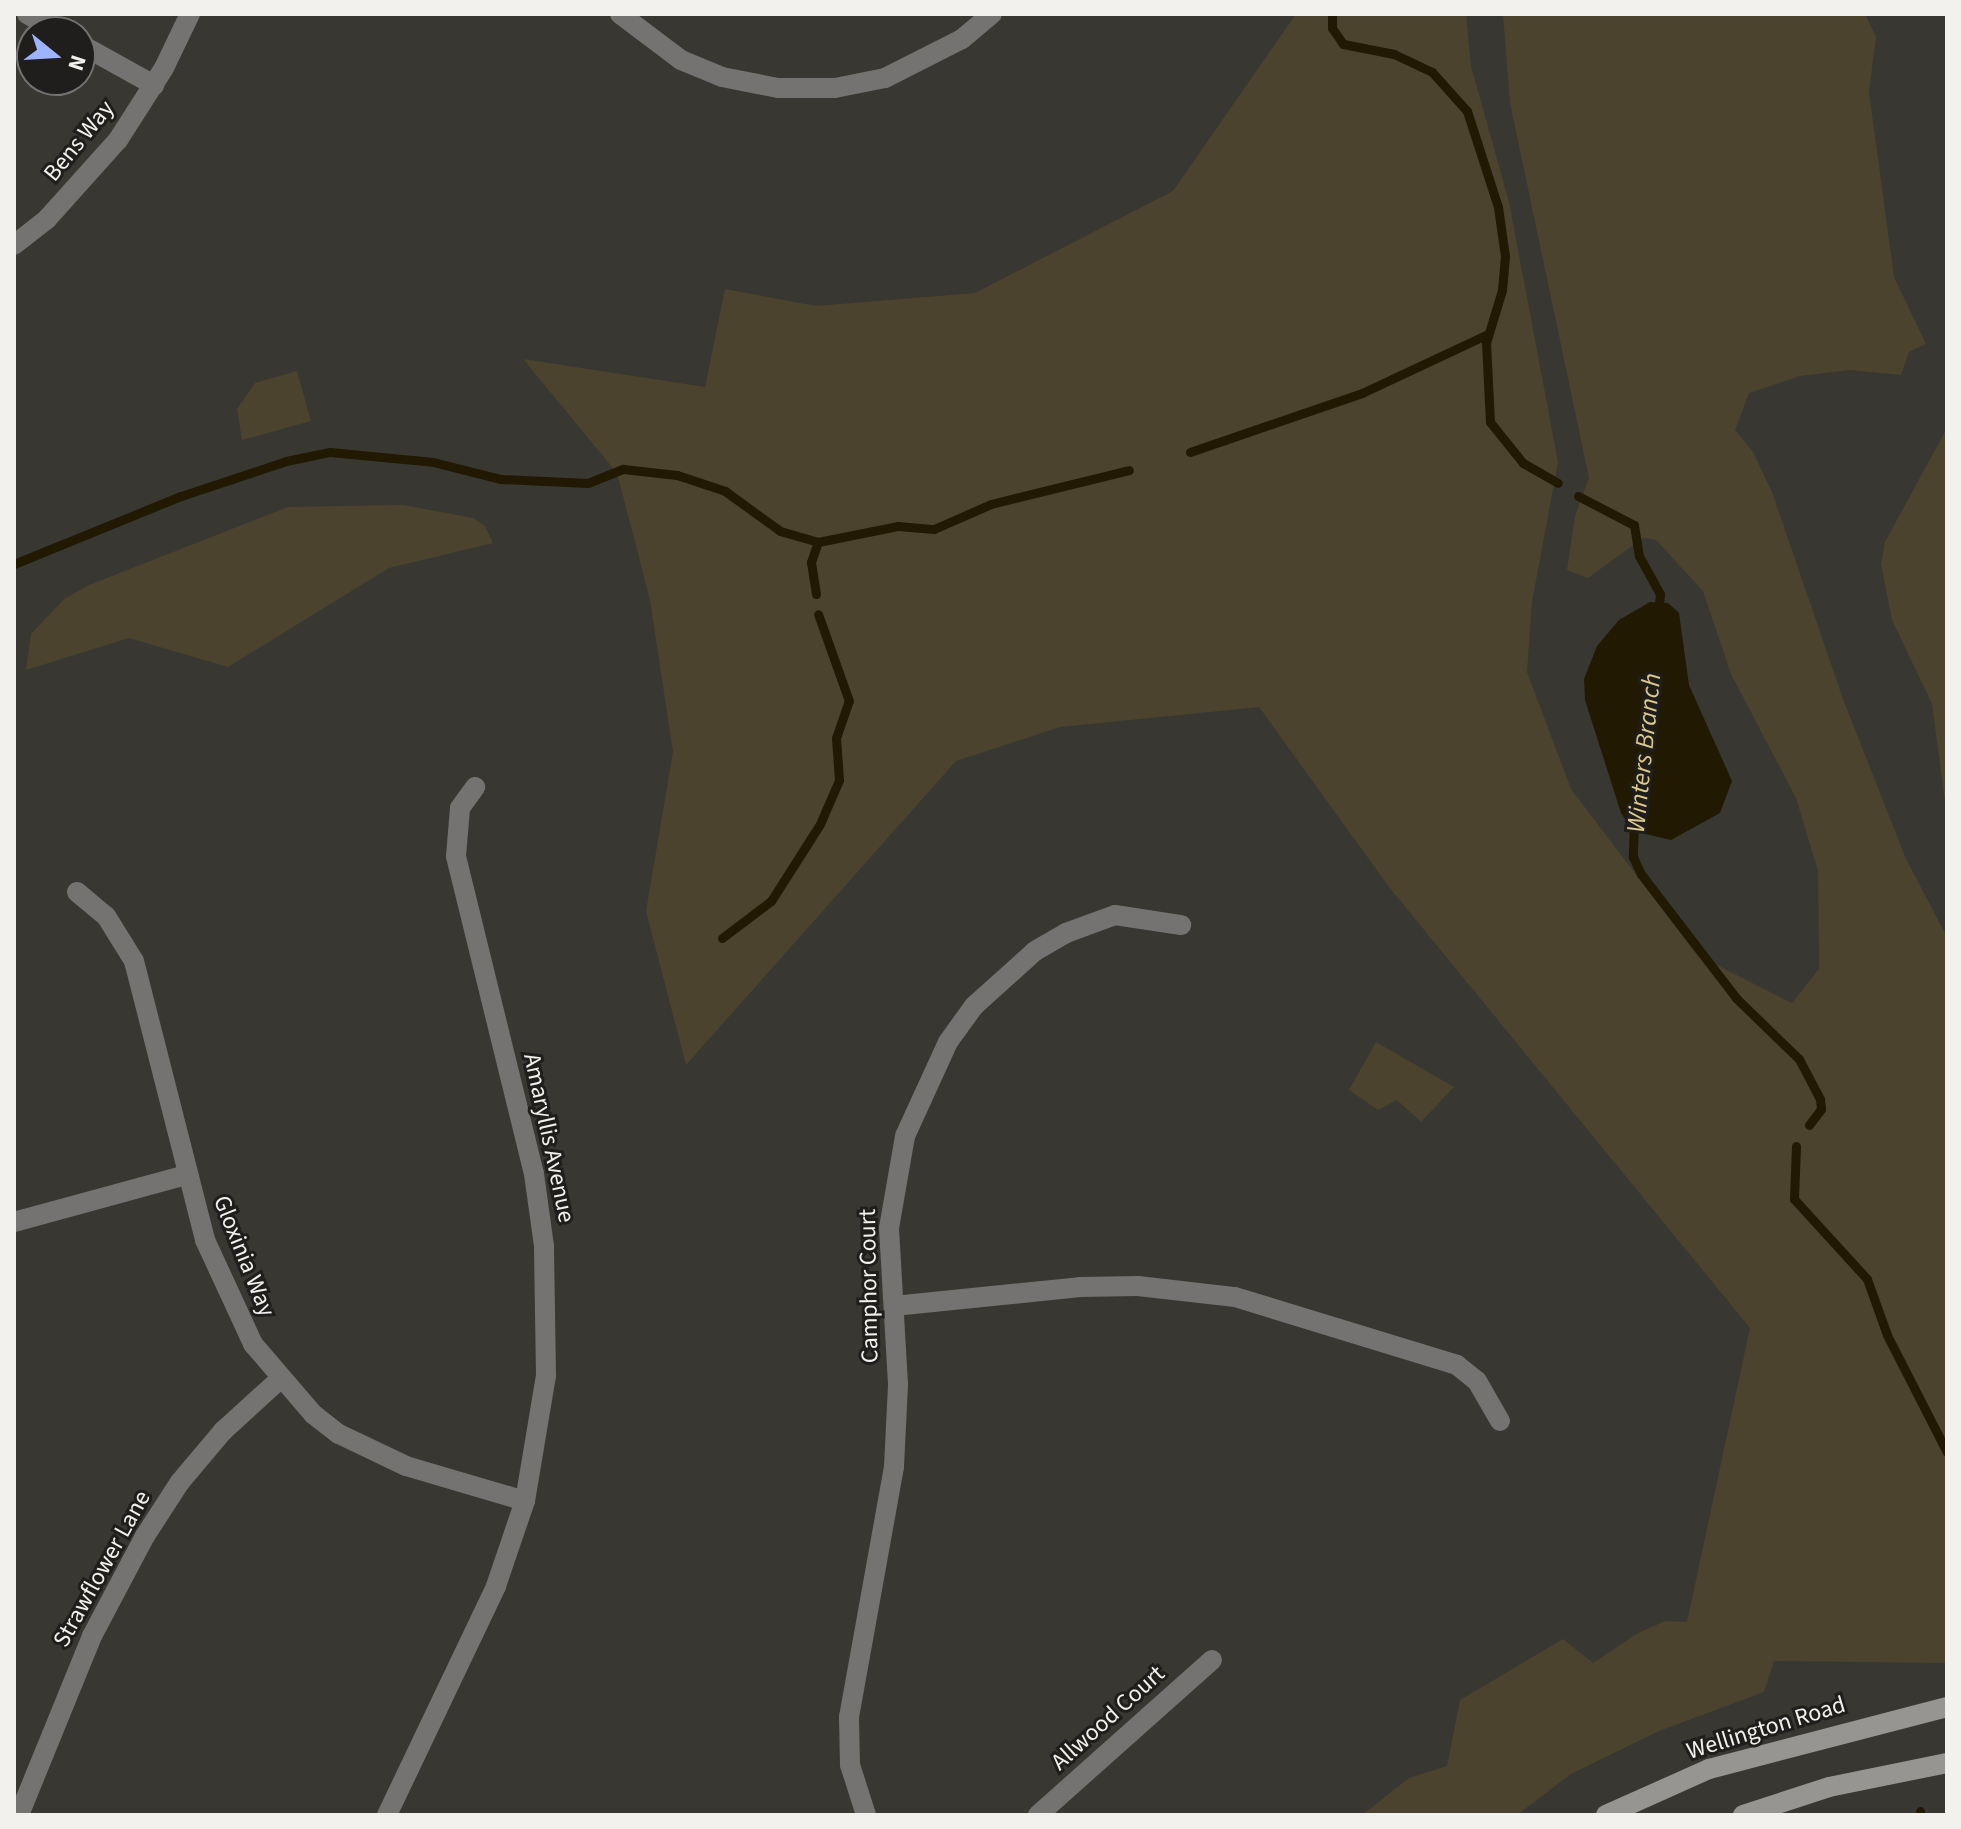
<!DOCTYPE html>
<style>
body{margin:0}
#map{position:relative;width:1961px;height:1829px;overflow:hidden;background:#383732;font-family:"Source Sans 3",sans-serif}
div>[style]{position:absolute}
.green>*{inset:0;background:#4b432d}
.water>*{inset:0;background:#211902}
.stream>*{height:9px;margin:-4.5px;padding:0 4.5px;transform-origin:4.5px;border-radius:4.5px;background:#211902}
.minor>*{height:20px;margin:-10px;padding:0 10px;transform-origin:10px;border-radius:10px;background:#747371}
.secondary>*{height:20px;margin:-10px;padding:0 10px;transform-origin:10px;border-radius:10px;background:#969592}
span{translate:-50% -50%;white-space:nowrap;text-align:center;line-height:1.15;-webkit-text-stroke:6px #1f1e1c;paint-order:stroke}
.street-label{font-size:24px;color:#f2f1ee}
.water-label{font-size:26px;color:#dec98d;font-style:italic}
.frame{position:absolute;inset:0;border:16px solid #f2f1ee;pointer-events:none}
.north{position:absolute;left:16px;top:16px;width:80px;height:80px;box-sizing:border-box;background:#1f1e1c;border:2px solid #737270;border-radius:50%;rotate:108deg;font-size:22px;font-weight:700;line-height:32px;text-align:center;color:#f2f1ee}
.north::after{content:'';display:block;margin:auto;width:28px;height:36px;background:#9eb3fd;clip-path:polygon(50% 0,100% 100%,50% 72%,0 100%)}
</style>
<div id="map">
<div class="green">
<div style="clip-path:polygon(1296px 14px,1466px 14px,1471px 66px,1509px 202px,1558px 462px,1532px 602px,1527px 672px,1571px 789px,1697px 955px,1792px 1003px,1819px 969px,1818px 871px,1796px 798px,1731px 674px,1703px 591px,1656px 540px,1643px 538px,1588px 578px,1567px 570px,1575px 516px,1589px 478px,1510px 103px,1503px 14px,1865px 14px,1876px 37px,1869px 92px,1894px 277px,1926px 344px,1909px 352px,1901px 375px,1850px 370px,1800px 376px,1749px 393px,1735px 430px,1753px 452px,1772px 492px,1843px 699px,1906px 859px,1947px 937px,1947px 1663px,1774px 1661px,1764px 1692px,1659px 1731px,1571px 1774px,1517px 1815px,1362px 1815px,1409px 1778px,1447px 1766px,1460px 1700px,1563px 1639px,1593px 1663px,1638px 1633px,1665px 1621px,1687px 1622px,1750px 1328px,1389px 887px,1259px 707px,1060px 727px,956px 761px,686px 1065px,646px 911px,673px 752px,650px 600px,617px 473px,523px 359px,705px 387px,725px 289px,816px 306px,975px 293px,1173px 191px)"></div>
<div style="clip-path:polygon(297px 371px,311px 421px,242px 440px,237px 409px,255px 383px)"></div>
<div style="clip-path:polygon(1947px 428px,1947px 817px,1932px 704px,1892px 620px,1881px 564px,1885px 542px)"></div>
<div style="clip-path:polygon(403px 505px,473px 518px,485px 526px,493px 543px,389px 568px,228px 667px,129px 638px,26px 670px,31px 634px,64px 599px,89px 585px,288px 507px)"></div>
<div style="clip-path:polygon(1376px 1042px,1454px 1087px,1421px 1122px,1397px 1100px,1378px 1110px,1349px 1090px)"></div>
</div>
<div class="water">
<div style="clip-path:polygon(1650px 602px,1668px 603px,1679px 613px,1689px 685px,1732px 781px,1720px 813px,1671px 840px,1633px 831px,1621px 813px,1585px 700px,1584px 679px,1597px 646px,1619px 620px)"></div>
</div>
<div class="stream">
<div style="left:1332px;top:14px;width:14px;rotate:90deg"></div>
<div style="left:1332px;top:28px;width:19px;rotate:55deg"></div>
<div style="left:1343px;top:44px;width:52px;rotate:11.1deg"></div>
<div style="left:1394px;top:54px;width:42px;rotate:25.3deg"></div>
<div style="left:1432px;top:72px;width:52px;rotate:48.1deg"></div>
<div style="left:1467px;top:111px;width:101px;rotate:72.1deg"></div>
<div style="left:1498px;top:207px;width:49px;rotate:81.9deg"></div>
<div style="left:1505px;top:256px;width:34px;rotate:95deg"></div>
<div style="left:1502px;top:290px;width:55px;rotate:106.8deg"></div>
<div style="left:1486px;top:343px;width:79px;rotate:87.1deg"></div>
<div style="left:1490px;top:422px;width:53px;rotate:51.2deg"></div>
<div style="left:1523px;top:463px;width:40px;rotate:29.7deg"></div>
<div style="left:1190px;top:452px;width:182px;rotate:-18.9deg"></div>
<div style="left:1362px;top:393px;width:139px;rotate:-25.1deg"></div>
<div style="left:1578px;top:496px;width:63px;rotate:27.4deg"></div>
<div style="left:1634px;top:525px;width:31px;rotate:81deg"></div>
<div style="left:1639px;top:556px;width:43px;rotate:61.1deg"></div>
<div style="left:1660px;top:594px;width:19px;rotate:96deg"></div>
<div style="left:14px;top:564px;width:180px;rotate:-22.2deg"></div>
<div style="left:181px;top:496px;width:111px;rotate:-18.4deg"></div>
<div style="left:286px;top:461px;width:45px;rotate:-11.6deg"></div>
<div style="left:330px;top:452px;width:103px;rotate:5.5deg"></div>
<div style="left:433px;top:462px;width:69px;rotate:14.2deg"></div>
<div style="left:500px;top:479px;width:88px;rotate:2.6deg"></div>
<div style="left:588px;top:483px;width:38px;rotate:-22deg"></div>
<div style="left:623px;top:469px;width:54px;rotate:6.3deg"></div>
<div style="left:677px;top:475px;width:51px;rotate:18.4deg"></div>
<div style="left:725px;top:491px;width:68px;rotate:36deg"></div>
<div style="left:780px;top:531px;width:40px;rotate:16deg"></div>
<div style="left:818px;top:542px;width:82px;rotate:-11.3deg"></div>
<div style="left:898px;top:526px;width:36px;rotate:5deg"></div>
<div style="left:934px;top:529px;width:62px;rotate:-23.7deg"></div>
<div style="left:991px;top:504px;width:142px;rotate:-13.8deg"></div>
<div style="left:816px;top:594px;width:32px;rotate:-99deg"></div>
<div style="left:811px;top:562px;width:21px;rotate:-71deg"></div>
<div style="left:1634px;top:822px;width:35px;rotate:92deg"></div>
<div style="left:1633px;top:857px;width:19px;rotate:65deg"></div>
<div style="left:1641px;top:874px;width:156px;rotate:52.5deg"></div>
<div style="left:1736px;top:998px;width:88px;rotate:44.1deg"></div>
<div style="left:1799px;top:1059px;width:45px;rotate:62.3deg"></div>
<div style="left:1820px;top:1099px;width:10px;rotate:84deg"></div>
<div style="left:1821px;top:1109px;width:20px;rotate:127deg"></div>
<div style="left:722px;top:938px;width:61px;rotate:-37.1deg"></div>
<div style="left:771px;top:901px;width:91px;rotate:-57.5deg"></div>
<div style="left:820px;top:824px;width:48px;rotate:-66.6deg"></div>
<div style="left:839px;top:780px;width:42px;rotate:-94.1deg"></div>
<div style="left:836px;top:738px;width:39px;rotate:-71deg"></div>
<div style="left:849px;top:701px;width:92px;rotate:-109.6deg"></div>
<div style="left:1796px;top:1146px;width:53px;rotate:92.2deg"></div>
<div style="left:1794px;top:1199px;width:108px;rotate:47.6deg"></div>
<div style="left:1867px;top:1279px;width:59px;rotate:70.3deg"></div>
<div style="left:1887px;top:1335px;width:131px;rotate:62.9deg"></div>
<div style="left:1920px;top:1811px;width:4px;rotate:76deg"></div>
</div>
<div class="minor">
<div style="left:27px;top:14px;width:37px;rotate:29deg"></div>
<div style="left:620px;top:14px;width:76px;rotate:37deg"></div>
<div style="left:681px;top:60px;width:44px;rotate:22.5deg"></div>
<div style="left:722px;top:77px;width:57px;rotate:11.1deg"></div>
<div style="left:778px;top:88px;width:57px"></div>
<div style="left:835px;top:88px;width:51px;rotate:-11.3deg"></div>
<div style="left:885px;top:78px;width:86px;rotate:-26.9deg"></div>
<div style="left:962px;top:39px;width:39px;rotate:-40deg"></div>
<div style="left:80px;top:44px;width:85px;rotate:29deg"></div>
<div style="left:14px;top:245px;width:42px;rotate:-38.2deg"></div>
<div style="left:47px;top:219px;width:106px;rotate:-48.1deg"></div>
<div style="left:118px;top:140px;width:85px;rotate:-57.4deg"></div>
<div style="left:164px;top:68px;width:60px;rotate:-64.3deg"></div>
<div style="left:77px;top:892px;width:38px;rotate:40deg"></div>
<div style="left:106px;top:916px;width:53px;rotate:58.1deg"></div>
<div style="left:134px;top:961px;width:288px;rotate:75.7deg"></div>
<div style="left:205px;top:1240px;width:115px;rotate:65.2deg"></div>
<div style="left:253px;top:1344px;width:92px;rotate:49.4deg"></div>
<div style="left:313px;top:1414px;width:33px;rotate:38deg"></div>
<div style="left:339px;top:1434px;width:74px;rotate:25.5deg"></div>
<div style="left:406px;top:1466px;width:124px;rotate:16.4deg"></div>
<div style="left:14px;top:1222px;width:178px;rotate:-15.3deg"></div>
<div style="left:894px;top:1306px;width:187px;rotate:-5.8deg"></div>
<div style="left:1080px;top:1287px;width:58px;rotate:-1deg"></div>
<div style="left:1138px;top:1286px;width:98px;rotate:6.5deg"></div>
<div style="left:1235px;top:1297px;width:232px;rotate:17deg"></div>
<div style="left:1457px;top:1365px;width:26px;rotate:39deg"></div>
<div style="left:1477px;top:1381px;width:46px;rotate:60.1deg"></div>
<div style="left:19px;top:1815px;width:193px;rotate:-67.8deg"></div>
<div style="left:92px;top:1636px;width:113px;rotate:-62.1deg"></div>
<div style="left:145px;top:1536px;width:64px;rotate:-57.1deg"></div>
<div style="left:180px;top:1482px;width:67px;rotate:-49.9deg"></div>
<div style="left:223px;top:1431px;width:77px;rotate:-42.4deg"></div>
<div style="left:387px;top:1815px;width:254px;rotate:-64.5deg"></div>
<div style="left:496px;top:1586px;width:90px;rotate:-71.2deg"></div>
<div style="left:525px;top:1501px;width:127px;rotate:-80.5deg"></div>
<div style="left:546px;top:1376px;width:130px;rotate:-90.9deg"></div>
<div style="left:544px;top:1246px;width:73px;rotate:-97.9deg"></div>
<div style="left:534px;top:1174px;width:327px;rotate:-103.8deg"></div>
<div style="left:456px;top:856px;width:48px;rotate:-85.2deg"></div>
<div style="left:460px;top:808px;width:26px;rotate:-54deg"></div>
<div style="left:866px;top:1815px;width:52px;rotate:-107.7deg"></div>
<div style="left:850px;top:1765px;width:48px;rotate:-91.2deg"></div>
<div style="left:849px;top:1717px;width:254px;rotate:-79.8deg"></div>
<div style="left:894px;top:1467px;width:83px;rotate:-87.2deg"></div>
<div style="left:898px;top:1384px;width:156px;rotate:-93.3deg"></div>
<div style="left:889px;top:1228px;width:93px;rotate:-80.1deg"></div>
<div style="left:905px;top:1136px;width:103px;rotate:-65.4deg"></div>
<div style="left:948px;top:1042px;width:44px;rotate:-54.2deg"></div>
<div style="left:974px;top:1006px;width:82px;rotate:-42deg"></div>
<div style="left:1035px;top:951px;width:36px;rotate:-30deg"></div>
<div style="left:1066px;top:933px;width:52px;rotate:-20.2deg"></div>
<div style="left:1115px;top:915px;width:67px;rotate:8.6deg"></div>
<div style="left:1038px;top:1815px;width:233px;rotate:-41.7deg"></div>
</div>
<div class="secondary">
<div style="left:1606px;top:1815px;width:113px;rotate:-24.1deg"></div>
<div style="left:1709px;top:1769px;width:246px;rotate:-14.6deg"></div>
<div style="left:1743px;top:1815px;width:90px;rotate:-18deg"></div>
<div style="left:1829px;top:1787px;width:120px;rotate:-11.5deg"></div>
</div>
<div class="street-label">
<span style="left:79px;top:141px;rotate:-51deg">Bens Way</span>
<span style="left:549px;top:1138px;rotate:78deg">Amaryllis Avenue</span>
<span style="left:244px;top:1256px;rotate:68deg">Gloxinia Way</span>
<span style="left:869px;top:1286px;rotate:-91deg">Camphor Court</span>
<span style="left:102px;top:1569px;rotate:-61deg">Strawflower Lane</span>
<span style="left:1108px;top:1718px;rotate:-42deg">Allwood Court</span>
<span style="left:1766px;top:1728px;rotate:-17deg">Wellington Road</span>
</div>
<div class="water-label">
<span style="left:1644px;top:753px;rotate:-84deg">Winters Branch</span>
</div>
<div class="frame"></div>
<div class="north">N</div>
</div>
